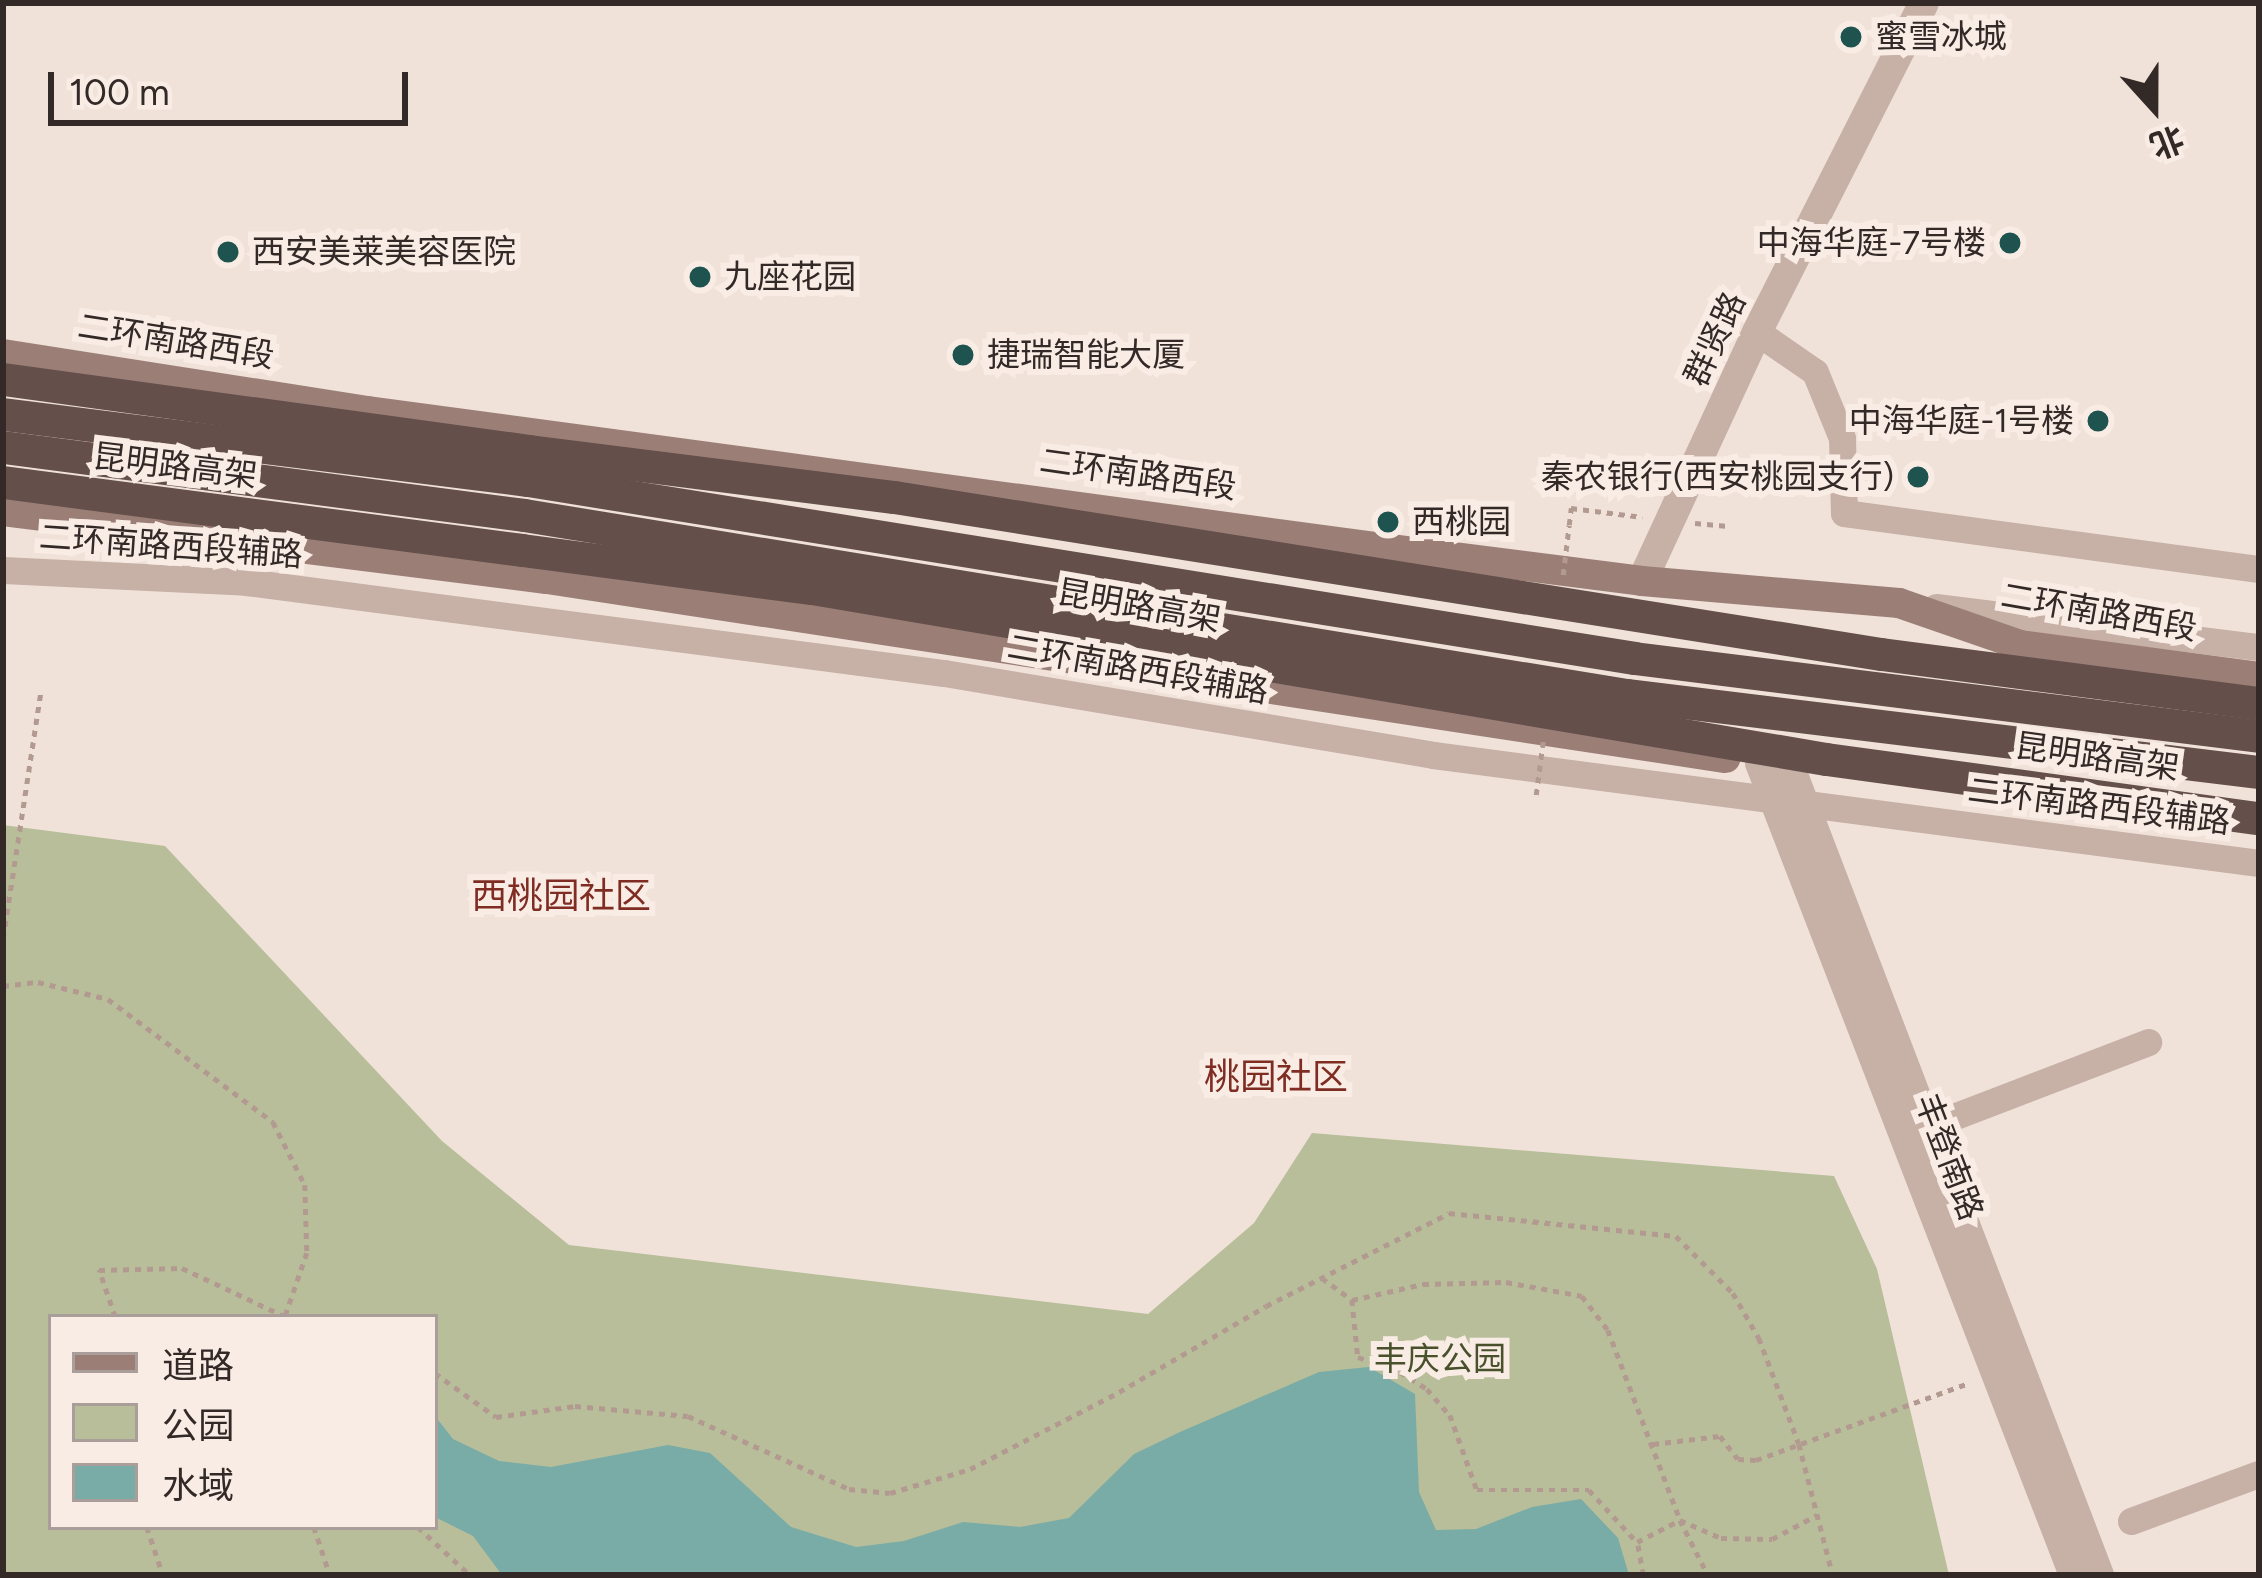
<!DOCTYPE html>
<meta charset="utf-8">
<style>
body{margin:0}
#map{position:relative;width:2262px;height:1578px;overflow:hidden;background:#f0e2d9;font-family:Figtree,"Noto Sans SC",sans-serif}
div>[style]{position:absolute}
.green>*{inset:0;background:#b7be99}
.water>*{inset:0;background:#79aca7}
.path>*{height:4.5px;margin-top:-2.25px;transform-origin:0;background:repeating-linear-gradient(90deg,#b39a90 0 6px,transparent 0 12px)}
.minor>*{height:27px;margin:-13.5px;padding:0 13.5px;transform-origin:13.5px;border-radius:13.5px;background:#c7b0a5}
.tertiary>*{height:30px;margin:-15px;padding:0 15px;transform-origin:15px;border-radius:15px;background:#c7b0a5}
.secondary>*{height:30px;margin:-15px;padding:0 15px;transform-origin:15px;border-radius:15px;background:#9b7f77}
.trunk>*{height:33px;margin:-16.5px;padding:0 16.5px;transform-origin:16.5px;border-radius:16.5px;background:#644f4b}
.path-bridge>*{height:4.5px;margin-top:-2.25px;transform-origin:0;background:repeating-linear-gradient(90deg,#b39a90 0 6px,transparent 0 12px)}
.trunk-bridge>*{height:33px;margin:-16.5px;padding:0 16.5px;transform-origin:16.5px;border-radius:16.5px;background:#644f4b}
.dots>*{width:33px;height:33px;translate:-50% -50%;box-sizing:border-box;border:6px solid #f8ece5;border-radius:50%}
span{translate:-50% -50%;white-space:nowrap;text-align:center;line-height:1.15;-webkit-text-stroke:12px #f8ece5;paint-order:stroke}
.poi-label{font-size:33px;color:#332926}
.left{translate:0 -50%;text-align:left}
.right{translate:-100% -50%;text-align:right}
.street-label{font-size:33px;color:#332926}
.park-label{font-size:33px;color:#48512b}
.neighbourhood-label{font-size:36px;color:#7f2c23}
.frame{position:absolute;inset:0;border:6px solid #332926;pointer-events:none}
.legend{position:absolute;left:48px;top:1314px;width:390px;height:216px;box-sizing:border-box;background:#f8ece5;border:3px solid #a99e99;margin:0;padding:15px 21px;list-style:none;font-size:36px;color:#332926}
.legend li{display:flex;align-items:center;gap:24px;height:60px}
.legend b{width:60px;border:3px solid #a99e99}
.north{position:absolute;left:2094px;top:48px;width:120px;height:120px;-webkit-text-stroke:9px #f8ece5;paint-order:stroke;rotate:159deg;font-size:33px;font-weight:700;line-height:48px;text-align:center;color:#332926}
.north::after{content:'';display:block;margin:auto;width:42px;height:54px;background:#332926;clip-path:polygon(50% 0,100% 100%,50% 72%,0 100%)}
.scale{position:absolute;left:48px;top:72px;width:360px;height:54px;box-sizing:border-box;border:6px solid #332926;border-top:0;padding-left:15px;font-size:36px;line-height:42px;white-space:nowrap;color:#332926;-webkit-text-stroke:9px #f8ece5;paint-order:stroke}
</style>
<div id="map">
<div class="green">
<div style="clip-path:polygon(evenodd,3px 825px,165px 846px,442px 1141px,569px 1245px,1148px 1314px,1254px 1223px,1312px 1133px,1834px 1176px,1877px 1269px,1949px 1575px,3px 1575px,3px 825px,51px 1317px,435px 1317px,435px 1527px,51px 1527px,51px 1317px)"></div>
</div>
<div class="water">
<div style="clip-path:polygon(1369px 1367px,1415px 1394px,1419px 1492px,1436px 1530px,1476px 1529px,1532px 1507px,1581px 1499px,1618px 1538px,1629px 1575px,502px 1575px,473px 1536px,435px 1517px,435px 1416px,453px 1439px,499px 1461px,551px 1467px,668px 1445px,710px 1453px,791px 1527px,856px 1547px,904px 1541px,963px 1522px,1020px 1527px,1069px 1518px,1134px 1454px,1180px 1432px,1319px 1372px)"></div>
</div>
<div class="path">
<div style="left:1695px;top:523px;width:36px;rotate:5deg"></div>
<div style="left:1569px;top:525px;width:17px;rotate:-83deg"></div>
<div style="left:1571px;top:508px;width:72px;rotate:7.2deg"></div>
<div style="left:3px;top:938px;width:250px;rotate:-81.3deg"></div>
<div style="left:3px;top:986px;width:35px;rotate:-7deg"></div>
<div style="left:38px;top:982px;width:72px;rotate:13.7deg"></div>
<div style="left:108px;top:999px;width:206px;rotate:36.7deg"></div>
<div style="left:273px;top:1122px;width:71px;rotate:63.1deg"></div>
<div style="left:305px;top:1185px;width:68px;rotate:88.3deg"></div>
<div style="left:307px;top:1253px;width:68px;rotate:109deg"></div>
<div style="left:1322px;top:1278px;width:37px;rotate:36deg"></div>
<div style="left:1352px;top:1300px;width:73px;rotate:-12.7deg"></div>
<div style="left:1423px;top:1284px;width:83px;rotate:-1.4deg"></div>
<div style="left:1506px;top:1282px;width:77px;rotate:10.4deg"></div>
<div style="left:1582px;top:1296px;width:43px;rotate:52.6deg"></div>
<div style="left:1608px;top:1330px;width:203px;rotate:69.2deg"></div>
<div style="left:1680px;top:1520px;width:45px;rotate:23.7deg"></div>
<div style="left:1721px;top:1538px;width:51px;rotate:1.1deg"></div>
<div style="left:1772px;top:1539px;width:51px;rotate:-28.1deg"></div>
<div style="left:1352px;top:1300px;width:57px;rotate:84deg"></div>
<div style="left:1358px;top:1357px;width:45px;rotate:19.7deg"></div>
<div style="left:1400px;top:1372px;width:32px;rotate:32deg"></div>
<div style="left:1427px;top:1389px;width:35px;rotate:49deg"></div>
<div style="left:1450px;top:1415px;width:80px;rotate:70.2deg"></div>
<div style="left:1477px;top:1490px;width:112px"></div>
<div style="left:1589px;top:1490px;width:71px;rotate:47.3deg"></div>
<div style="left:115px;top:1317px;width:50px;rotate:-108.8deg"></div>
<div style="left:99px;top:1270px;width:83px;rotate:-1.4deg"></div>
<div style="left:182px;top:1268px;width:113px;rotate:25.2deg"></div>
<div style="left:435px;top:1373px;width:75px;rotate:35.8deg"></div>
<div style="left:496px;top:1417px;width:80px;rotate:-7.9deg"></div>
<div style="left:575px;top:1406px;width:113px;rotate:5.1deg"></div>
<div style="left:688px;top:1416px;width:177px;rotate:24.4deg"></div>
<div style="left:849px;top:1489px;width:41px;rotate:5.6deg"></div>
<div style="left:890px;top:1493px;width:84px;rotate:-16.7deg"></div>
<div style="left:970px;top:1469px;width:168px;rotate:-27.3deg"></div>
<div style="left:1119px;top:1392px;width:170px;rotate:-30.3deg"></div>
<div style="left:1266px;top:1306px;width:205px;rotate:-26.9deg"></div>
<div style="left:1449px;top:1213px;width:228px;rotate:5.8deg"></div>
<div style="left:1676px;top:1236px;width:81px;rotate:45deg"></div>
<div style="left:1733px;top:1293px;width:52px;rotate:60deg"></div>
<div style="left:1759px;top:1338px;width:113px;rotate:69.3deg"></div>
<div style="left:1799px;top:1444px;width:135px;rotate:75.5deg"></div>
<div style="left:1653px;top:1444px;width:67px;rotate:-6.8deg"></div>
<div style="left:1720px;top:1436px;width:29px;rotate:52deg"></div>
<div style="left:1738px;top:1459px;width:18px;rotate:3deg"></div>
<div style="left:1756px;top:1460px;width:226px;rotate:-19.9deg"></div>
<div style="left:147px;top:1527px;width:51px;rotate:71.6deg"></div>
<div style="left:314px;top:1527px;width:51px;rotate:71.6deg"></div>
<div style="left:418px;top:1527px;width:71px;rotate:42.7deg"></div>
<div style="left:1643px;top:1575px;width:34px;rotate:-100deg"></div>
<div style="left:1637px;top:1542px;width:48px;rotate:-27.1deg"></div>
<div style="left:1680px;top:1520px;width:62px;rotate:63deg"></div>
</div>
<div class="minor">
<div style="left:1757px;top:332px;width:70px;rotate:34.6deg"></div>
<div style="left:1815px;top:372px;width:71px;rotate:67.8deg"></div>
<div style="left:1842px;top:438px;width:75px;rotate:88.5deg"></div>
<div style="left:1844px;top:513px;width:419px;rotate:7.7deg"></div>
<div style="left:3px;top:570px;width:243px;rotate:2.8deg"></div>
<div style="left:246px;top:582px;width:704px;rotate:7.43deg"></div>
<div style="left:944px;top:673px;width:496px;rotate:9.5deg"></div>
<div style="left:1433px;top:755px;width:833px;rotate:7.45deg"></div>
<div style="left:1936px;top:607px;width:325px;rotate:7.1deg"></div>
<div style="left:1927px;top:1127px;width:237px;rotate:-21deg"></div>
<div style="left:2131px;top:1521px;width:136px;rotate:-20.2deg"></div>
</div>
<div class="tertiary">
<div style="left:1642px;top:581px;width:274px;rotate:-65.2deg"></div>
<div style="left:1757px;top:332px;width:369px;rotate:-63.1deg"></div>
<div style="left:1760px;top:763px;width:871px;rotate:68.86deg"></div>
<div style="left:1790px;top:767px;width:865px;rotate:69.07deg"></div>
</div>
<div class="secondary">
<div style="left:3px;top:354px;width:369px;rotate:8.9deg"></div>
<div style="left:368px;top:411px;width:1023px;rotate:7.69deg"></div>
<div style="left:1382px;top:548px;width:262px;rotate:7.2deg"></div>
<div style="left:1642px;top:581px;width:258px;rotate:4.9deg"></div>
<div style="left:1899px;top:603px;width:128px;rotate:19.1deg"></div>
<div style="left:2020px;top:645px;width:241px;rotate:7.6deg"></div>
<div style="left:3px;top:511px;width:548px;rotate:7.13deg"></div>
<div style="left:547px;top:579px;width:1192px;rotate:8.64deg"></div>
</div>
<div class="trunk">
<div style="left:3px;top:379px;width:531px;rotate:7.79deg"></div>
<div style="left:3px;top:414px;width:529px;rotate:7.17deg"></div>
<div style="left:3px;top:447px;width:525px;rotate:7.44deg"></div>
<div style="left:3px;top:482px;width:523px;rotate:7.46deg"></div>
</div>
<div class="path-bridge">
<div style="left:1563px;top:575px;width:50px;rotate:-83.2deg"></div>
<div style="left:1536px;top:795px;width:54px;rotate:-82.6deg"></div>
</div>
<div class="trunk-bridge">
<div style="left:529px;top:451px;width:368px;rotate:7.2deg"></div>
<div style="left:894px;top:497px;width:999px;rotate:9.04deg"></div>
<div style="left:1881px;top:654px;width:381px;rotate:7.4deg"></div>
<div style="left:528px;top:480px;width:1120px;rotate:9.14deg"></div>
<div style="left:1634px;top:658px;width:630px;rotate:7.11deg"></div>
<div style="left:524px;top:515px;width:1117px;rotate:9.28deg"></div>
<div style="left:1626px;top:695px;width:638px;rotate:6.94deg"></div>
<div style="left:522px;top:550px;width:292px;rotate:7.5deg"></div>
<div style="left:812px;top:588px;width:1028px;rotate:9.57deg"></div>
<div style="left:1826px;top:759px;width:437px;rotate:7.8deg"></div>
</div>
<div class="dots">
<div style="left:1851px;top:37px;background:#1e534f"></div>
<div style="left:2010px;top:243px;background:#1e534f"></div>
<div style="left:228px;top:252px;background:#1e534f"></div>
<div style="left:700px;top:277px;background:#1e534f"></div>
<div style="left:963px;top:355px;background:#1e534f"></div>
<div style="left:2098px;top:421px;background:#1e534f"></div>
<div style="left:1918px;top:477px;background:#1e534f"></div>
<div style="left:1388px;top:522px;background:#1e534f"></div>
</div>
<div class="poi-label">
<span class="left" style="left:1875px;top:37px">蜜雪冰城</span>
<span class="right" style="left:1986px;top:243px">中海华庭-7号楼</span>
<span class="left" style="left:252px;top:252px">西安美莱美容医院</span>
<span class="left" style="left:724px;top:277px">九座花园</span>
<span class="left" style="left:987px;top:355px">捷瑞智能大厦</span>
<span class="right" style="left:2074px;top:421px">中海华庭-1号楼</span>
<span class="right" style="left:1894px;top:477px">秦农银行(西安桃园支行)</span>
<span class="left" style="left:1412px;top:522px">西桃园</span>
</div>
<div class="street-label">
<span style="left:1715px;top:339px;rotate:-65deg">群贤路</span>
<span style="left:176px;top:341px;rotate:9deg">二环南路西段</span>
<span style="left:175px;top:466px;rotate:7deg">昆明路高架</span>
<span style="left:1138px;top:474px;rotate:8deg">二环南路西段</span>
<span style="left:171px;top:546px;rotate:4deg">二环南路西段辅路</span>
<span style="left:1139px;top:606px;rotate:10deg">昆明路高架</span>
<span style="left:2099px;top:612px;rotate:10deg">二环南路西段</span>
<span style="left:1138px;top:669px;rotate:10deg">二环南路西段辅路</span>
<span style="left:2097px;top:757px;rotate:8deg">昆明路高架</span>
<span style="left:2099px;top:806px;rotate:7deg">二环南路西段辅路</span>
<span style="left:1949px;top:1157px;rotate:69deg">丰登南路</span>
</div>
<div class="park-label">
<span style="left:1440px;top:1359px">丰庆公园</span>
</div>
<div class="neighbourhood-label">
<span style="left:561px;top:896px">西桃园社区</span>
<span style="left:1276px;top:1077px">桃园社区</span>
</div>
<div class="frame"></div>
<ul class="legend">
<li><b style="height:15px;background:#9b7f77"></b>道路</li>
<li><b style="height:33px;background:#b7be99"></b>公园</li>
<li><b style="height:33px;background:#79aca7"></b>水域</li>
</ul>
<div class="north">北</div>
<div class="scale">100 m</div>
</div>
